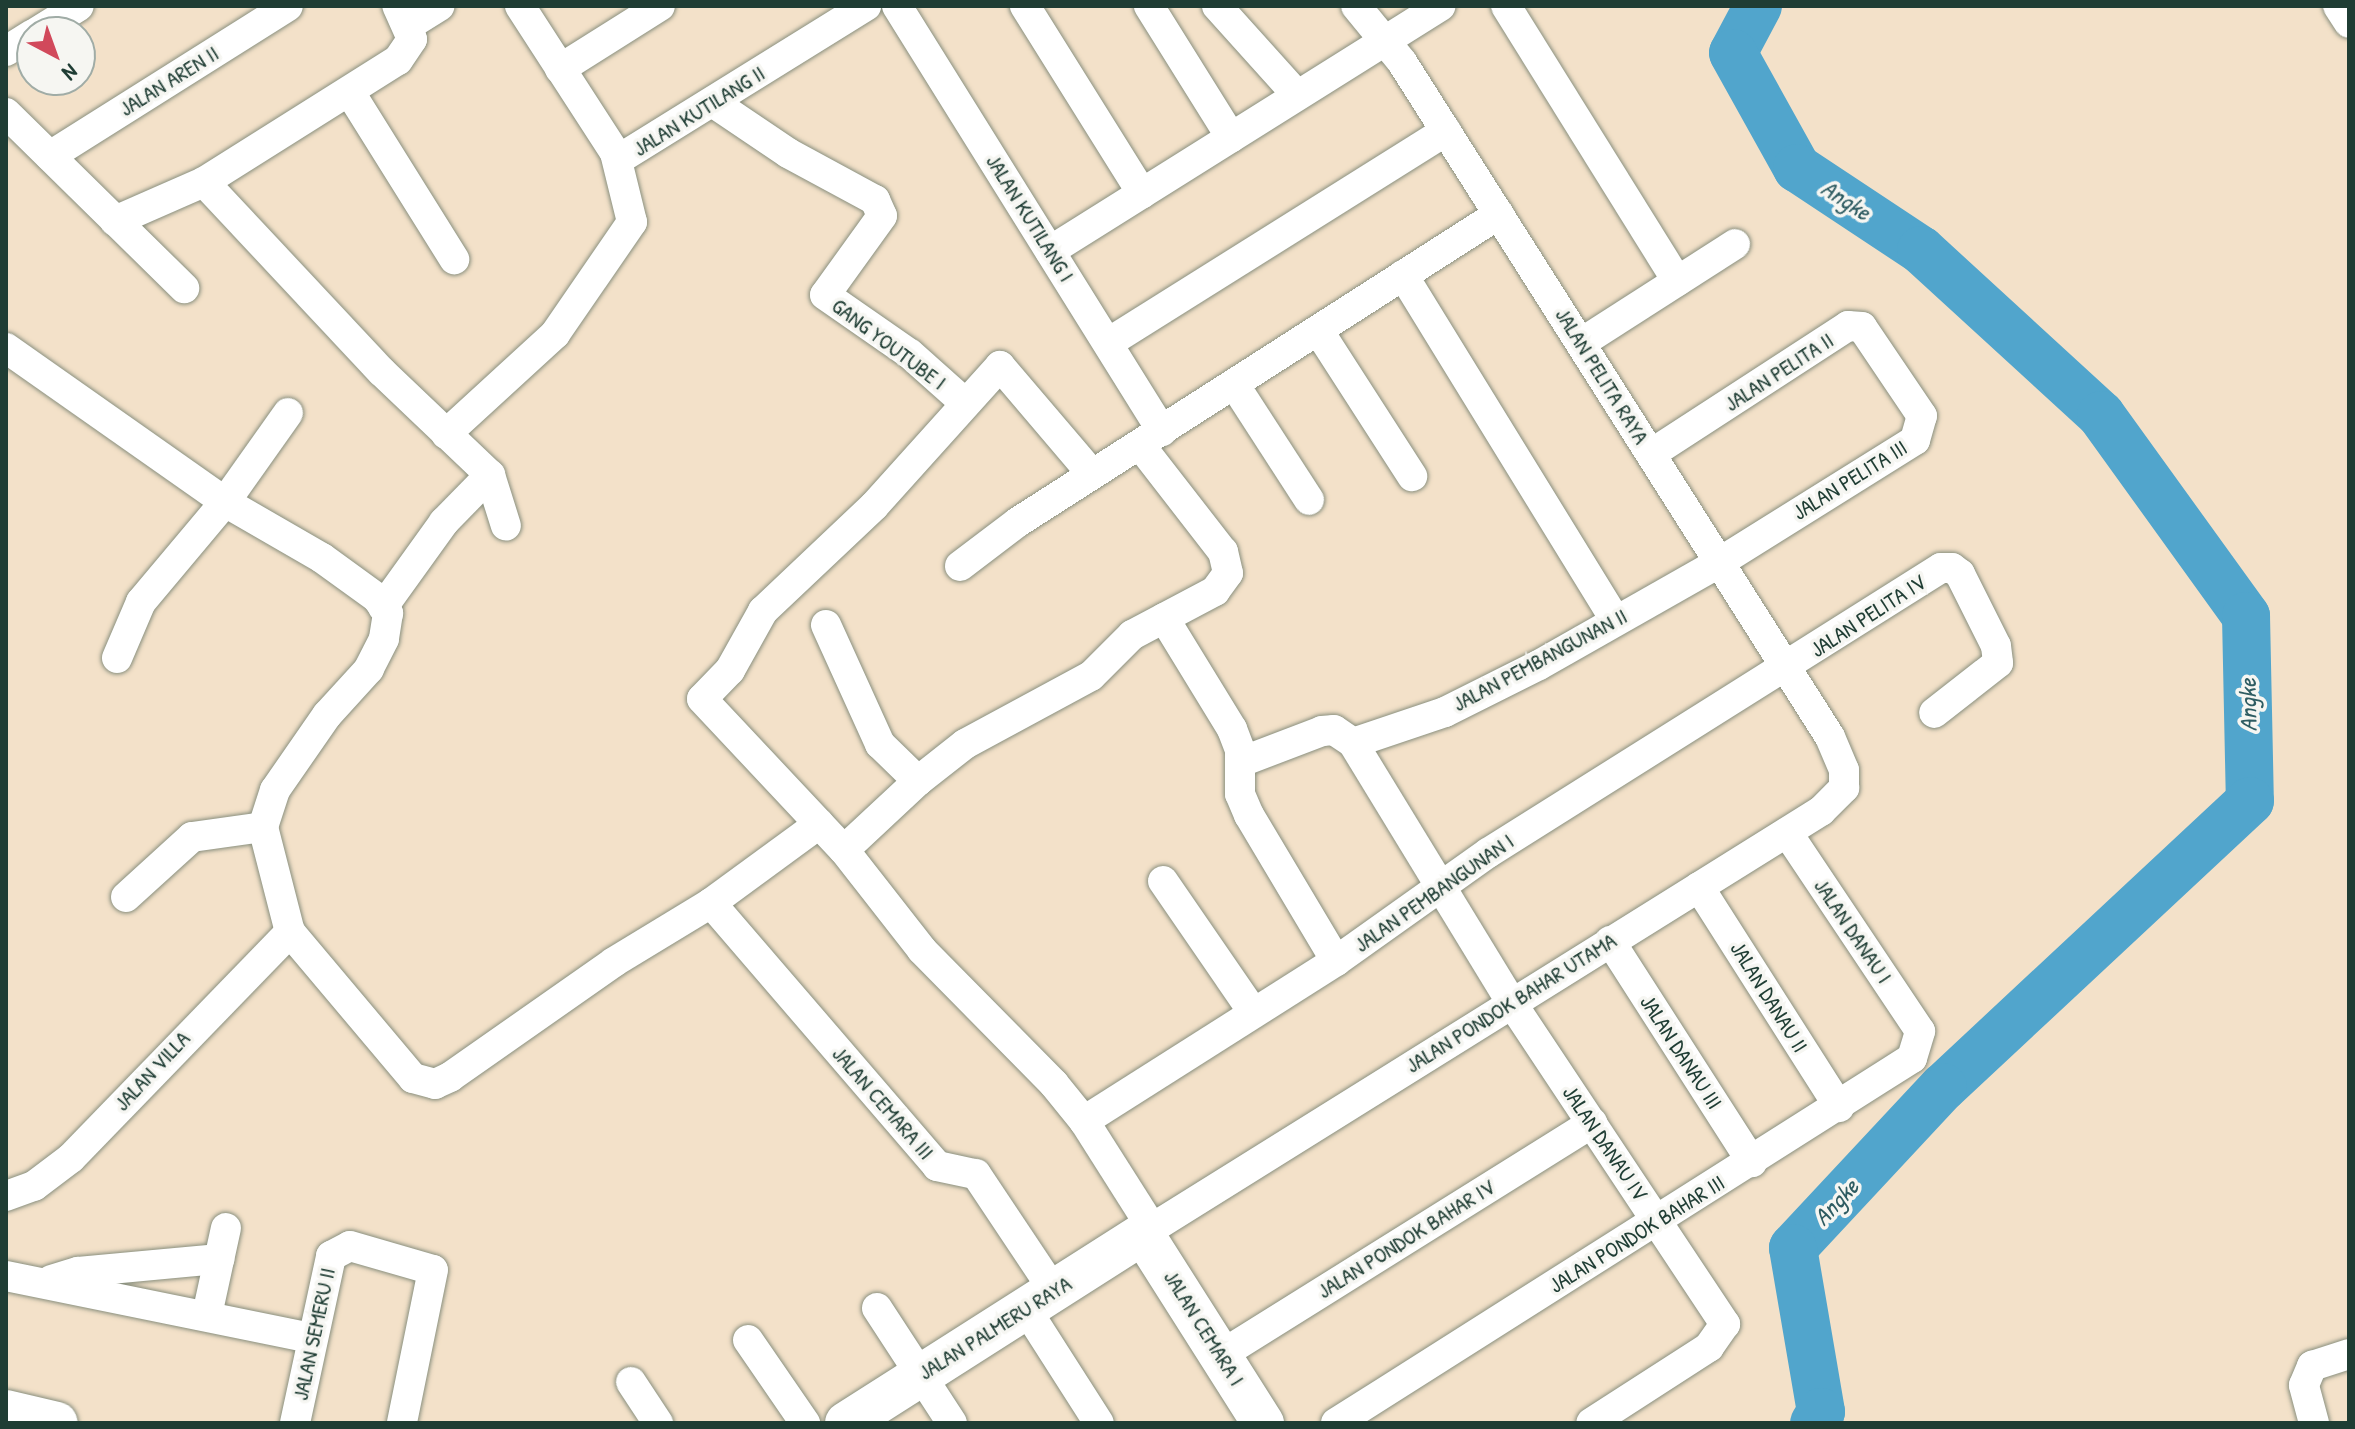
<!DOCTYPE html>
<style>
body{margin:0}
#map{position:relative;width:2355px;height:1429px;overflow:hidden;background:#f3e1c9;font-family:"Patrick Hand",sans-serif}
div>[style]{position:absolute}
.river>*{height:48px;margin:-24px;padding:0 24px;transform-origin:24px;border-radius:24px;background:#51a5cc}
.roads{filter:drop-shadow(0 0 2px #898f7e) drop-shadow(0 0 2px #898f7e)}
.street>*{height:30px;margin:-15px;padding:0 15px;transform-origin:15px;border-radius:15px;background:#fff}
.secondary>*{height:42px;margin:-21px;padding:0 21px;transform-origin:21px;border-radius:21px;background:#fff}
span{translate:-50% -50%;white-space:nowrap;text-align:center;line-height:1.15;-webkit-text-stroke:7px #f6f6f2;paint-order:stroke}
.street-label{font-size:22px;color:#1f3d34}
.water-label{font-size:24px;color:#2e5c62;font-style:italic}
.frame{position:absolute;inset:0;border:8px solid #1f3d34;pointer-events:none}
.north{position:absolute;left:16px;top:16px;width:80px;height:80px;box-sizing:border-box;background:#f6f6f2;border:2px solid #a0aca6;border-radius:50%;rotate:139deg;font-size:22px;font-weight:700;line-height:32px;text-align:center;color:#1f3d34}
.north::after{content:'';display:block;margin:auto;width:28px;height:36px;background:#d1495b;clip-path:polygon(50% 0,100% 100%,50% 72%,0 100%)}
</style>
<div id="map">
<div class="river">
<div style="left:1758px;top:6px;width:53px;rotate:118deg"></div>
<div style="left:1733px;top:53px;width:132px;rotate:60.9deg"></div>
<div style="left:1797px;top:168px;width:149px;rotate:33.5deg"></div>
<div style="left:1921px;top:250px;width:244px;rotate:42.5deg"></div>
<div style="left:2101px;top:415px;width:248px;rotate:54.2deg"></div>
<div style="left:2246px;top:616px;width:185px;rotate:88.8deg"></div>
<div style="left:2250px;top:801px;width:420px;rotate:137deg"></div>
<div style="left:1943px;top:1087px;width:220px;rotate:133deg"></div>
<div style="left:1793px;top:1248px;width:166px;rotate:80.3deg"></div>
<div style="left:1821px;top:1412px;width:13px;rotate:122deg"></div>
</div>
<div class="roads">
<div class="street">
<div style="left:520px;top:6px;width:175px;rotate:57.1deg"></div>
<div style="left:615px;top:153px;width:9px;rotate:18deg"></div>
<div style="left:624px;top:156px;width:285px;rotate:-31.8deg"></div>
<div style="left:897px;top:6px;width:501px;rotate:58.06deg"></div>
<div style="left:1025px;top:6px;width:221px;rotate:58deg"></div>
<div style="left:1149px;top:6px;width:155px;rotate:58deg"></div>
<div style="left:1217px;top:6px;width:120px;rotate:48deg"></div>
<div style="left:1506px;top:6px;width:324px;rotate:58.1deg"></div>
<div style="left:2338px;top:6px;width:20px;rotate:57deg"></div>
<div style="left:409px;top:25px;width:36px;rotate:-32deg"></div>
<div style="left:37px;top:32px;width:49px;rotate:-31.8deg"></div>
<div style="left:6px;top:51px;width:31px;rotate:-32deg"></div>
<div style="left:560px;top:69px;width:118px;rotate:-32.2deg"></div>
<div style="left:351px;top:94px;width:195px;rotate:58deg"></div>
<div style="left:714px;top:103px;width:89px;rotate:34deg"></div>
<div style="left:788px;top:153px;width:99px;rotate:28.4deg"></div>
<div style="left:875px;top:200px;width:17px;rotate:66deg"></div>
<div style="left:882px;top:216px;width:97px;rotate:125.8deg"></div>
<div style="left:825px;top:295px;width:103px;rotate:34.8deg"></div>
<div style="left:910px;top:354px;width:74px;rotate:41.7deg"></div>
<div style="left:6px;top:113px;width:250px;rotate:44.5deg"></div>
<div style="left:50px;top:156px;width:281px;rotate:-32.2deg"></div>
<div style="left:204px;top:182px;width:260px;rotate:46.9deg"></div>
<div style="left:382px;top:372px;width:149px;rotate:43.6deg"></div>
<div style="left:490px;top:475px;width:53px;rotate:72.6deg"></div>
<div style="left:115px;top:221px;width:97px;rotate:-23.7deg"></div>
<div style="left:204px;top:182px;width:229px;rotate:-32.2deg"></div>
<div style="left:398px;top:60px;width:25px;rotate:-56deg"></div>
<div style="left:412px;top:39px;width:36px;rotate:-114deg"></div>
<div style="left:1050px;top:251px;width:461px;rotate:-32.1deg"></div>
<div style="left:1403px;top:275px;width:405px;rotate:58.4deg"></div>
<div style="left:1318px;top:330px;width:174px;rotate:57.2deg"></div>
<div style="left:1108px;top:343px;width:399px;rotate:-32.1deg"></div>
<div style="left:1581px;top:343px;width:183px;rotate:-32.7deg"></div>
<div style="left:6px;top:348px;width:268px;rotate:35.1deg"></div>
<div style="left:225px;top:502px;width:112px;rotate:30deg"></div>
<div style="left:322px;top:558px;width:68px;rotate:36deg"></div>
<div style="left:377px;top:598px;width:19px;rotate:54deg"></div>
<div style="left:388px;top:613px;width:26px;rotate:99deg"></div>
<div style="left:384px;top:639px;width:34px;rotate:117deg"></div>
<div style="left:369px;top:669px;width:62px;rotate:132.4deg"></div>
<div style="left:327px;top:715px;width:91px;rotate:124.7deg"></div>
<div style="left:275px;top:790px;width:39px;rotate:108deg"></div>
<div style="left:263px;top:827px;width:108px;rotate:75.6deg"></div>
<div style="left:290px;top:932px;width:191px;rotate:49.9deg"></div>
<div style="left:413px;top:1078px;width:23px;rotate:15deg"></div>
<div style="left:435px;top:1084px;width:17px;rotate:-25deg"></div>
<div style="left:450px;top:1077px;width:200px;rotate:-35deg"></div>
<div style="left:614px;top:962px;width:114px;rotate:-31.3deg"></div>
<div style="left:711px;top:903px;width:134px;rotate:-36.2deg"></div>
<div style="left:1234px;top:384px;width:138px;rotate:57.1deg"></div>
<div style="left:446px;top:434px;width:148px;rotate:-42.5deg"></div>
<div style="left:555px;top:334px;width:136px;rotate:-55.5deg"></div>
<div style="left:632px;top:222px;width:71px;rotate:-103.8deg"></div>
<div style="left:1092px;top:474px;width:142px;rotate:-130.4deg"></div>
<div style="left:1000px;top:366px;width:188px;rotate:132deg"></div>
<div style="left:874px;top:506px;width:153px;rotate:136.6deg"></div>
<div style="left:763px;top:611px;width:68px;rotate:119.2deg"></div>
<div style="left:730px;top:670px;width:40px;rotate:134deg"></div>
<div style="left:702px;top:699px;width:207px;rotate:46.8deg"></div>
<div style="left:844px;top:850px;width:127px;rotate:52deg"></div>
<div style="left:922px;top:950px;width:188px;rotate:45.4deg"></div>
<div style="left:1054px;top:1084px;width:48px;rotate:51deg"></div>
<div style="left:1084px;top:1121px;width:127px;rotate:57.6deg"></div>
<div style="left:960px;top:566px;width:73px;rotate:-37.2deg"></div>
<div style="left:1018px;top:522px;width:571px;rotate:-32.63deg"></div>
<div style="left:383px;top:607px;width:105px;rotate:-54.3deg"></div>
<div style="left:444px;top:522px;width:66px;rotate:-45.6deg"></div>
<div style="left:1164px;top:618px;width:130px;rotate:58.5deg"></div>
<div style="left:1232px;top:729px;width:22px;rotate:69deg"></div>
<div style="left:1240px;top:750px;width:44px;rotate:90deg"></div>
<div style="left:1240px;top:794px;width:23px;rotate:67deg"></div>
<div style="left:1249px;top:815px;width:170px;rotate:59.2deg"></div>
<div style="left:826px;top:625px;width:131px;rotate:65.6deg"></div>
<div style="left:880px;top:744px;width:53px;rotate:44.2deg"></div>
<div style="left:918px;top:781px;width:60px;rotate:-38.2deg"></div>
<div style="left:965px;top:744px;width:143px;rotate:-28.4deg"></div>
<div style="left:1091px;top:676px;width:58px;rotate:-45deg"></div>
<div style="left:1132px;top:635px;width:94px;rotate:-27.9deg"></div>
<div style="left:1215px;top:591px;width:22px;rotate:-54deg"></div>
<div style="left:1228px;top:573px;width:22px;rotate:-103deg"></div>
<div style="left:1223px;top:552px;width:135px;rotate:-127.8deg"></div>
<div style="left:117px;top:658px;width:61px;rotate:-66.8deg"></div>
<div style="left:141px;top:602px;width:131px;rotate:-50deg"></div>
<div style="left:225px;top:502px;width:109px;rotate:-54.7deg"></div>
<div style="left:1353px;top:743px;width:97px;rotate:-18.6deg"></div>
<div style="left:1445px;top:712px;width:105px;rotate:-26.6deg"></div>
<div style="left:1539px;top:665px;width:208px;rotate:-29.6deg"></div>
<div style="left:1720px;top:562px;width:230px;rotate:-32deg"></div>
<div style="left:1915px;top:440px;width:25px;rotate:-74deg"></div>
<div style="left:1922px;top:416px;width:107px;rotate:-124deg"></div>
<div style="left:1862px;top:327px;width:14px;rotate:-176deg"></div>
<div style="left:1848px;top:326px;width:235px;rotate:147deg"></div>
<div style="left:1241px;top:762px;width:87px;rotate:-20.9deg"></div>
<div style="left:1322px;top:731px;width:12px;rotate:-5deg"></div>
<div style="left:1334px;top:730px;width:23px;rotate:34deg"></div>
<div style="left:1353px;top:743px;width:303px;rotate:58.6deg"></div>
<div style="left:1511px;top:1002px;width:387px;rotate:56.4deg"></div>
<div style="left:1725px;top:1324px;width:28px;rotate:125deg"></div>
<div style="left:1709px;top:1347px;width:140px;rotate:147.2deg"></div>
<div style="left:844px;top:850px;width:101px;rotate:-43deg"></div>
<div style="left:1163px;top:881px;width:159px;rotate:55.5deg"></div>
<div style="left:1699px;top:887px;width:261px;rotate:57.5deg"></div>
<div style="left:126px;top:897px;width:89px;rotate:-42.3deg"></div>
<div style="left:192px;top:837px;width:72px;rotate:-8deg"></div>
<div style="left:711px;top:903px;width:347px;rotate:49.3deg"></div>
<div style="left:937px;top:1166px;width:40px;rotate:12deg"></div>
<div style="left:976px;top:1174px;width:141px;rotate:56.3deg"></div>
<div style="left:1610px;top:941px;width:263px;rotate:57.3deg"></div>
<div style="left:1084px;top:1121px;width:299px;rotate:-32.4deg"></div>
<div style="left:1336px;top:961px;width:186px;rotate:-35.4deg"></div>
<div style="left:1488px;top:853px;width:535px;rotate:-32.18deg"></div>
<div style="left:1941px;top:568px;width:11px"></div>
<div style="left:1952px;top:568px;width:10px;rotate:37deg"></div>
<div style="left:1960px;top:574px;width:80px;rotate:63.4deg"></div>
<div style="left:1996px;top:646px;width:17px;rotate:83deg"></div>
<div style="left:1998px;top:663px;width:81px;rotate:142deg"></div>
<div style="left:6px;top:1196px;width:30px;rotate:-20deg"></div>
<div style="left:34px;top:1186px;width:46px;rotate:-37.1deg"></div>
<div style="left:71px;top:1158px;width:315px;rotate:-45.9deg"></div>
<div style="left:1143px;top:1234px;width:799px;rotate:-31.96deg"></div>
<div style="left:1821px;top:811px;width:33px;rotate:-45deg"></div>
<div style="left:1844px;top:788px;width:18px;rotate:-90deg"></div>
<div style="left:1844px;top:770px;width:36px;rotate:-113deg"></div>
<div style="left:1830px;top:737px;width:799px;rotate:-122.38deg"></div>
<div style="left:1402px;top:62px;width:72px;rotate:-129.4deg"></div>
<div style="left:6px;top:1276px;width:311px;rotate:11.5deg"></div>
<div style="left:51px;top:1280px;width:28px;rotate:-17deg"></div>
<div style="left:78px;top:1272px;width:142px;rotate:-5.3deg"></div>
<div style="left:877px;top:1308px;width:137px;rotate:56.9deg"></div>
<div style="left:1026px;top:1309px;width:135px;rotate:57.4deg"></div>
<div style="left:207px;top:1315px;width:89px;rotate:-77.7deg"></div>
<div style="left:748px;top:1340px;width:101px;rotate:55.5deg"></div>
<div style="left:1221px;top:1355px;width:438px;rotate:-32deg"></div>
<div style="left:631px;top:1382px;width:49px;rotate:56.6deg"></div>
<div style="left:295px;top:1423px;width:171px;rotate:-77.8deg"></div>
<div style="left:331px;top:1256px;width:21px;rotate:-28deg"></div>
<div style="left:350px;top:1246px;width:86px;rotate:16.1deg"></div>
<div style="left:433px;top:1270px;width:156px;rotate:101.5deg"></div>
<div style="left:1336px;top:1423px;width:682px;rotate:-32.36deg"></div>
<div style="left:1912px;top:1058px;width:28px;rotate:-73deg"></div>
<div style="left:1920px;top:1031px;width:239px;rotate:-123.8deg"></div>
<div style="left:2314px;top:1423px;width:39px;rotate:-105deg"></div>
<div style="left:2304px;top:1385px;width:21px;rotate:-67deg"></div>
<div style="left:2312px;top:1366px;width:39px;rotate:-18deg"></div>
</div>
<div class="secondary">
<div style="left:6px;top:1411px;width:52px;rotate:13.2deg"></div>
<div style="left:846px;top:1423px;width:352px;rotate:-32.5deg"></div>
<div style="left:1143px;top:1234px;width:224px;rotate:57.6deg"></div>
</div>
</div>
<div class="street-label">
<span style="left:169px;top:81px;rotate:-32deg">JALAN AREN II</span>
<span style="left:699px;top:111px;rotate:-32deg">JALAN KUTILANG II</span>
<span style="left:1030px;top:218px;rotate:58deg">JALAN KUTILANG I</span>
<span style="left:889px;top:344px;rotate:37deg">GANG YOUTUBE I</span>
<span style="left:1779px;top:372px;rotate:-33deg">JALAN PELITA II</span>
<span style="left:1602px;top:376px;rotate:58deg">JALAN PELITA RAYA</span>
<span style="left:1850px;top:480px;rotate:-32deg">JALAN PELITA III</span>
<span style="left:1868px;top:616px;rotate:-33deg">JALAN PELITA IV</span>
<span style="left:1540px;top:660px;rotate:-28deg">JALAN PEMBANGUNAN II</span>
<span style="left:1434px;top:893px;rotate:-35deg">JALAN PEMBANGUNAN I</span>
<span style="left:1853px;top:931px;rotate:56deg">JALAN DANAU I</span>
<span style="left:1769px;top:997px;rotate:58deg">JALAN DANAU II</span>
<span style="left:1511px;top:1003px;rotate:-32deg">JALAN PONDOK BAHAR UTAMA</span>
<span style="left:1681px;top:1052px;rotate:57deg">JALAN DANAU III</span>
<span style="left:152px;top:1071px;rotate:-47deg">JALAN VILLA</span>
<span style="left:883px;top:1103px;rotate:49deg">JALAN CEMARA III</span>
<span style="left:1605px;top:1143px;rotate:56deg">JALAN DANAU IV</span>
<span style="left:1637px;top:1234px;rotate:-32deg">JALAN PONDOK BAHAR III</span>
<span style="left:1406px;top:1239px;rotate:-32deg">JALAN PONDOK BAHAR IV</span>
<span style="left:995px;top:1328px;rotate:-32deg">JALAN PALMERU RAYA</span>
<span style="left:1204px;top:1328px;rotate:58deg">JALAN CEMARA I</span>
<span style="left:314px;top:1334px;rotate:-78deg">JALAN SEMERU II</span>
</div>
<div class="water-label">
<span style="left:1846px;top:200px;rotate:33deg">Angke</span>
<span style="left:2248px;top:705px;rotate:-91deg">Angke</span>
<span style="left:1836px;top:1202px;rotate:-47deg">Angke</span>
</div>
<div class="frame"></div>
<div class="north">N</div>
</div>
